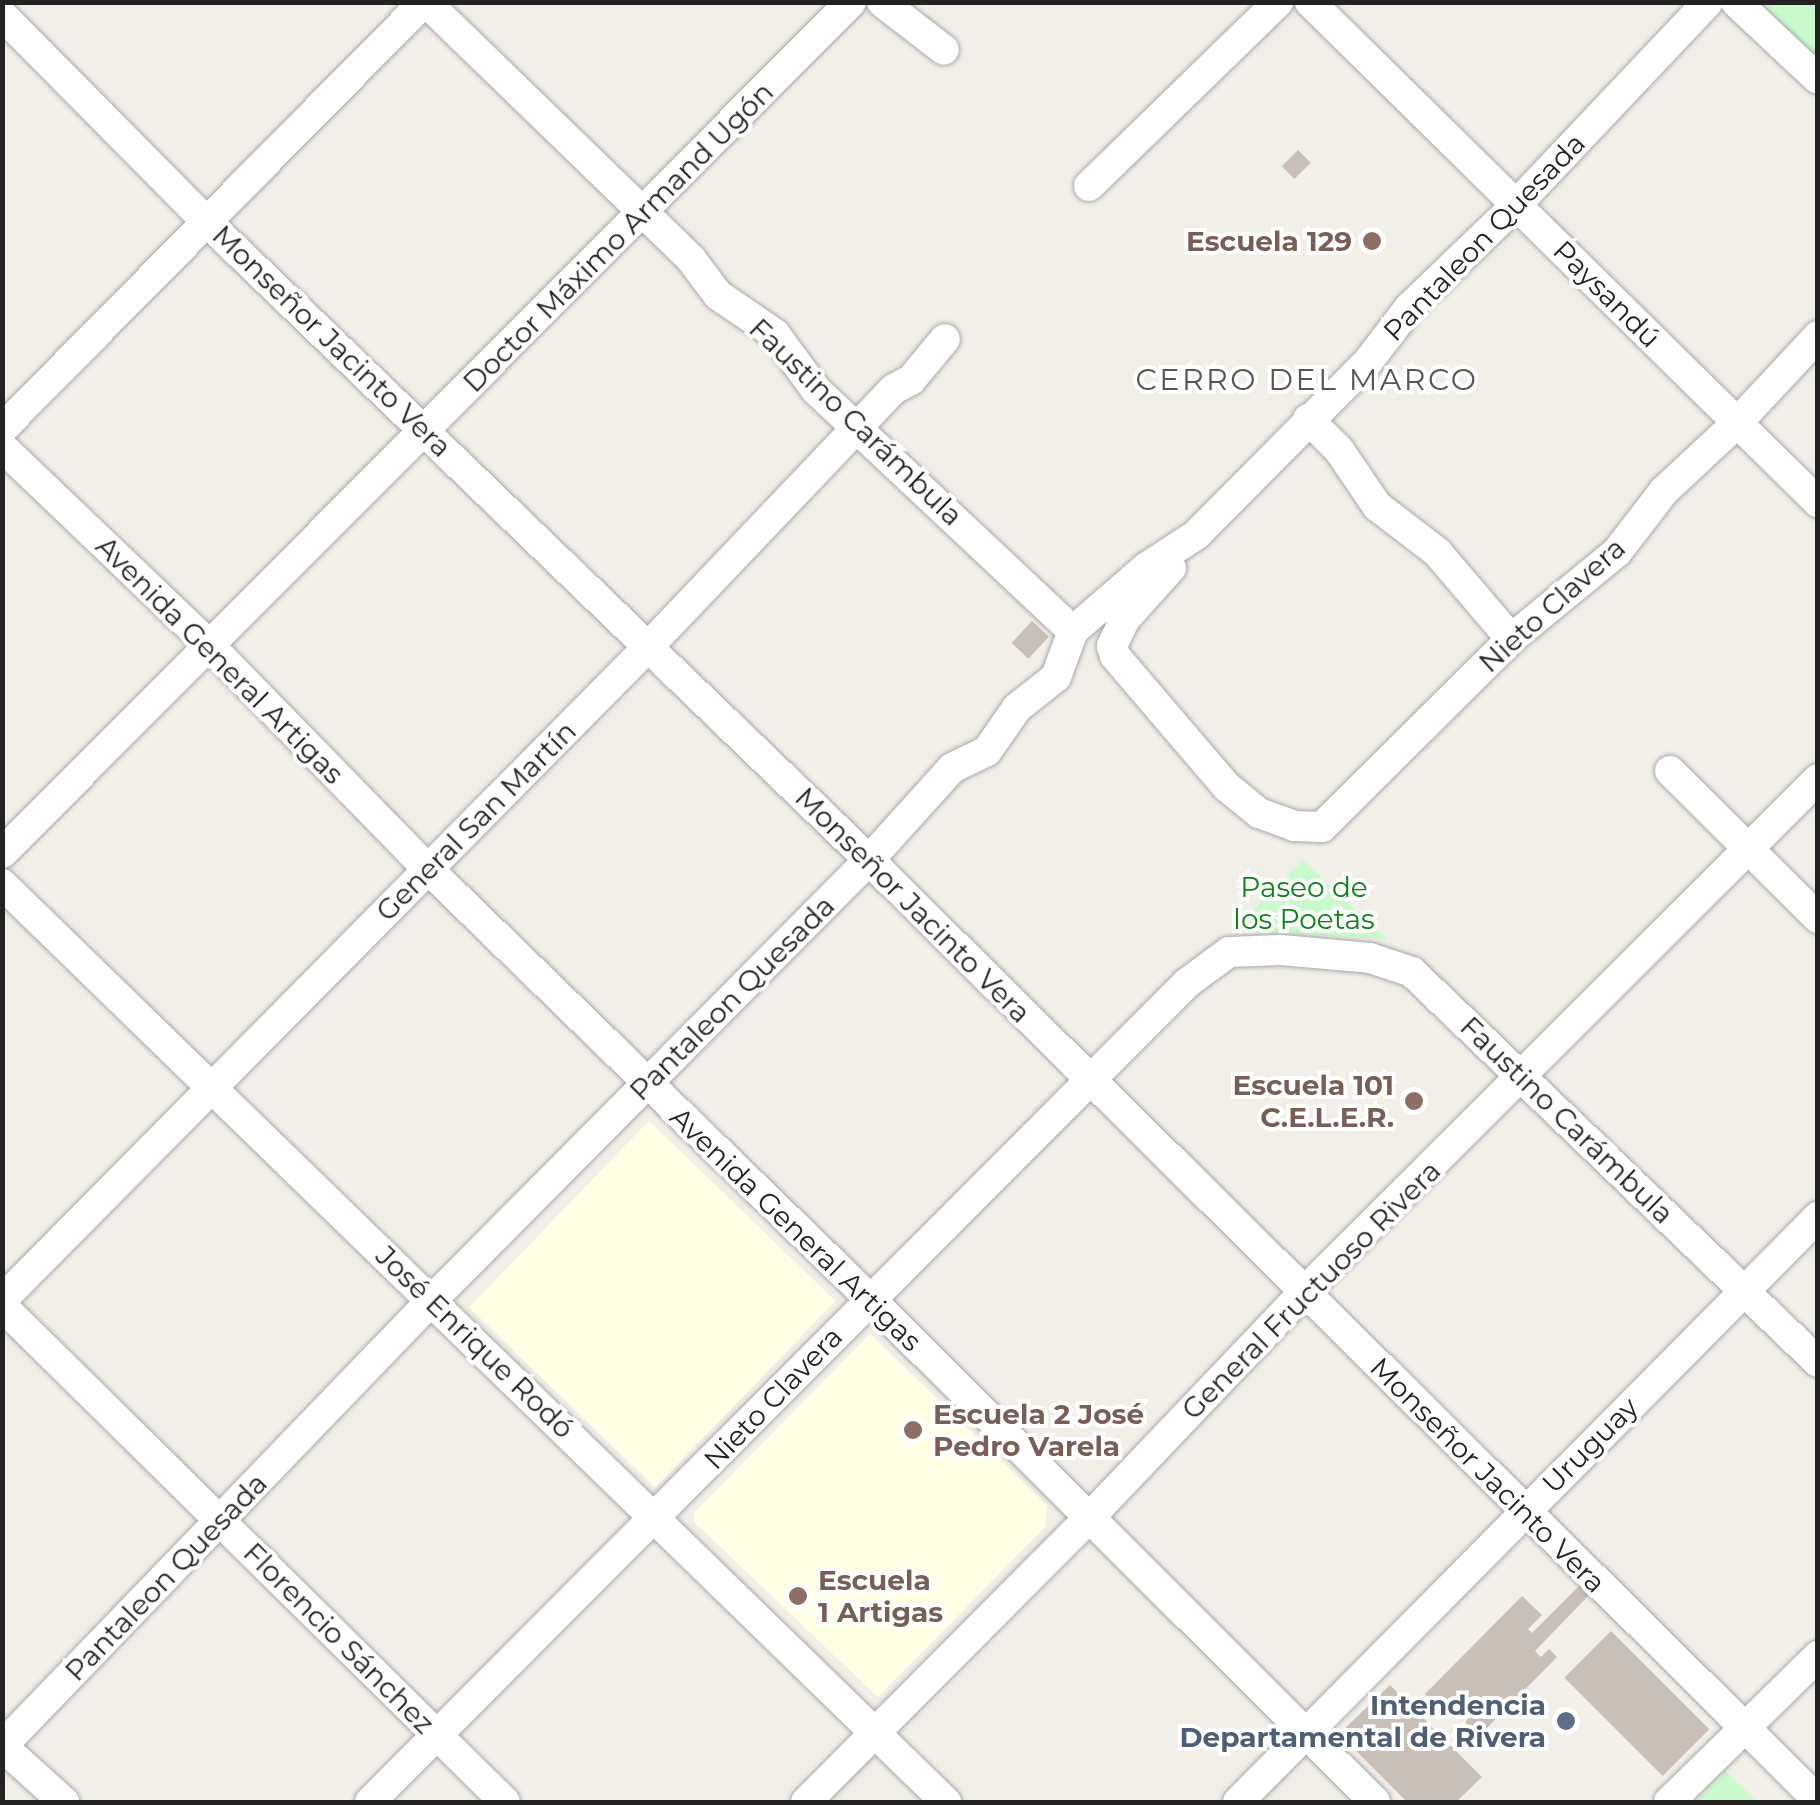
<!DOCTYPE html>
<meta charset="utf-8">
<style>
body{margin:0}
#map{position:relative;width:1820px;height:1805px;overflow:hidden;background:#f2efe9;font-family:Montserrat,sans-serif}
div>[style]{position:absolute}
.education>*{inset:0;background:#ffffe5;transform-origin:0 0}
.park>*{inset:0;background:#c8facc}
.building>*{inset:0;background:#c7bfb8;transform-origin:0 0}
.roads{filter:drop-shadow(0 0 2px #a9a9a9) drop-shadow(0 0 2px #a9a9a9)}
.minor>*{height:30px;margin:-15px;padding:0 15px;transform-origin:15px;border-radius:15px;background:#fff}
.dots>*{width:28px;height:28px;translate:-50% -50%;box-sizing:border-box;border:5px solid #fff;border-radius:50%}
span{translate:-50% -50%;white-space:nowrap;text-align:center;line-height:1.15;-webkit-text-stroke:8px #fff;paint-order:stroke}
.street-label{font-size:28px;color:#222}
.education-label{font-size:28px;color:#785e54;font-weight:700}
.right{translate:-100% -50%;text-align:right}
.left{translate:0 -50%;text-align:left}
.park-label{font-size:28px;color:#0c8416}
.service-label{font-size:28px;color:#4e5e75;font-weight:700}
.neighbourhood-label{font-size:30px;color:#555;letter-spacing:2.5px}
.frame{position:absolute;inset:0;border:5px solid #222;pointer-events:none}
</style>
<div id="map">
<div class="education">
<div style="left:649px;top:1121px;width:259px;height:259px;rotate:44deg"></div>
<div style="clip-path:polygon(870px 1334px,1047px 1505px,1045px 1527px,878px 1697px,694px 1522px,694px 1513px)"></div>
</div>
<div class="park">
<div style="clip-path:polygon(1758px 3px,1817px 3px,1817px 61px)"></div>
<div style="clip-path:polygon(1303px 860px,1387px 939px,1232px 931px)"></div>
<div style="clip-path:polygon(1726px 1771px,1726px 1772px,1758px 1802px,1695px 1802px)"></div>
</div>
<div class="building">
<div style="left:1298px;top:150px;width:18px;height:23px;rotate:45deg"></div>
<div style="left:1032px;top:621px;width:23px;height:30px;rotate:43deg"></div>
<div style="clip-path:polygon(1579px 1586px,1589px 1595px,1535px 1651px,1541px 1657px,1549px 1649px,1557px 1657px,1478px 1737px,1463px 1723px,1470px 1717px,1456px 1704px,1446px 1714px,1425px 1694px,1522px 1596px,1542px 1615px,1528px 1629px,1532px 1633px)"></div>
<div style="left:1611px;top:1631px;width:139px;height:66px;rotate:45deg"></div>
<div style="clip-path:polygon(1390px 1685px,1482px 1777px,1456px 1802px,1407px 1802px,1339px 1734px)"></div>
</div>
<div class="roads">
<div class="minor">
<div style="left:426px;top:2px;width:369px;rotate:44.1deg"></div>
<div style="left:691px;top:259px;width:45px;rotate:53.1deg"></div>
<div style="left:718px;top:295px;width:69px;rotate:34.4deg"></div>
<div style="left:775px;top:334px;width:69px;rotate:53.8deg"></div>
<div style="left:816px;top:390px;width:352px;rotate:43.2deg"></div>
<div style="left:882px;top:2px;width:78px;rotate:37.7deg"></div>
<div style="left:1310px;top:2px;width:713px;rotate:44.55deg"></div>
<div style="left:1736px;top:2px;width:112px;rotate:43.2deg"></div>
<div style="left:2px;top:15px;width:291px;rotate:45.3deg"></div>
<div style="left:207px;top:222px;width:919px;rotate:43.94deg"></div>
<div style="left:869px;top:860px;width:1336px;rotate:44.73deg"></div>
<div style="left:1089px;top:186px;width:264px;rotate:-44.2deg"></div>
<div style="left:1308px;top:419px;width:44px;rotate:45deg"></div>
<div style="left:1339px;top:450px;width:68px;rotate:55.8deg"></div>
<div style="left:1377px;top:506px;width:76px;rotate:37.5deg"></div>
<div style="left:1437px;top:552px;width:114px;rotate:49.6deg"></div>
<div style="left:2px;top:429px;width:600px;rotate:-45.34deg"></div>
<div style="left:2px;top:447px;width:291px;rotate:43.7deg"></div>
<div style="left:212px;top:648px;width:309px;rotate:45.7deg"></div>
<div style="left:428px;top:869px;width:617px;rotate:44.21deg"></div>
<div style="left:870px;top:1299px;width:713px;rotate:44.89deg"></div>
<div style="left:1171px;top:568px;width:69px;rotate:132deg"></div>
<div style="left:1125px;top:619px;width:30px;rotate:116deg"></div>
<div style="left:1112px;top:646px;width:10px;rotate:73deg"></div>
<div style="left:1115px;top:656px;width:172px;rotate:49.5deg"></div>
<div style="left:1227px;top:787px;width:41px;rotate:39.1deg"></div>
<div style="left:1259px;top:813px;width:37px;rotate:20deg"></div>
<div style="left:1294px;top:826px;width:28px;rotate:2deg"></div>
<div style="left:1322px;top:827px;width:267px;rotate:-44.8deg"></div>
<div style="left:1511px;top:639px;width:137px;rotate:-39.4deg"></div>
<div style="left:1617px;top:552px;width:77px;rotate:-52.4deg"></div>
<div style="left:1664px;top:491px;width:100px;rotate:-43deg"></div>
<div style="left:1737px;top:423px;width:119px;rotate:-47deg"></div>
<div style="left:1670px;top:771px;width:209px;rotate:44.8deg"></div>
<div style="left:2px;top:853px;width:1202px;rotate:-45.07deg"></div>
<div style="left:2px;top:884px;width:1317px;rotate:44.2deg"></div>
<div style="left:2px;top:1300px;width:920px;rotate:-45.31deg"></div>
<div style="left:649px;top:646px;width:355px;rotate:-46.4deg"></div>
<div style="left:894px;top:389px;width:19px;rotate:-28deg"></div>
<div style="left:911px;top:380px;width:53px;rotate:-50.3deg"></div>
<div style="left:2px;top:1306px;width:706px;rotate:44.6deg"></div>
<div style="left:2px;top:1746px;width:620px;rotate:-46.05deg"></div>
<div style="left:432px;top:1300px;width:620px;rotate:-45.2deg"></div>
<div style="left:869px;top:860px;width:124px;rotate:-47.9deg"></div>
<div style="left:952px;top:768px;width:39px;rotate:-26deg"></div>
<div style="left:987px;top:751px;width:52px;rotate:-55.1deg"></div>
<div style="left:1017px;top:708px;width:50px;rotate:-38.5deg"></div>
<div style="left:1056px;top:677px;width:49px;rotate:-69.7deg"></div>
<div style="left:1073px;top:631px;width:98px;rotate:-40.9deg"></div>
<div style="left:1147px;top:567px;width:59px;rotate:-33.1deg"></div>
<div style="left:1196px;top:535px;width:243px;rotate:-45.2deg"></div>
<div style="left:1367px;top:363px;width:69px;rotate:-52.6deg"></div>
<div style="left:1409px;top:308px;width:150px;rotate:-43.9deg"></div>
<div style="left:1517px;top:204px;width:278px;rotate:-46.6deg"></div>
<div style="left:2px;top:1746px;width:84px;rotate:42.1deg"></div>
<div style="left:370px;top:1802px;width:1157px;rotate:-45.07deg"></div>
<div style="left:1187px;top:983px;width:52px;rotate:-36.4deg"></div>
<div style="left:1229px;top:952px;width:52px;rotate:-2.2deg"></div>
<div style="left:1281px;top:950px;width:89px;rotate:5.1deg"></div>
<div style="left:1370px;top:958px;width:44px;rotate:18.4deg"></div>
<div style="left:1412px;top:972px;width:563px;rotate:43.85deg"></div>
<div style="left:806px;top:1802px;width:401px;rotate:-45.1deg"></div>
<div style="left:1089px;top:1518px;width:312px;rotate:-46.4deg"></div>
<div style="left:1304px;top:1292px;width:726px;rotate:-44.94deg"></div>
<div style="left:1238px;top:1802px;width:824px;rotate:-45.25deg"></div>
<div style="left:1669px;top:1802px;width:209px;rotate:-44.4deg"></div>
</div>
</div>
<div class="dots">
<div style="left:1372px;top:241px;background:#8d6e63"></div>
<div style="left:1414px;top:1101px;background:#8d6e63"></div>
<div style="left:913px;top:1430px;background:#8d6e63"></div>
<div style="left:798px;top:1596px;background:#8d6e63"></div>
<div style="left:1566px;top:1721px;background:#5c6f8a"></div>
</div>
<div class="street-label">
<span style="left:618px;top:237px;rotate:-45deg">Doctor Máximo Armand Ugón</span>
<span style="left:1484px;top:237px;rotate:-46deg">Pantaleon Quesada</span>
<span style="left:1607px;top:294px;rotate:45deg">Paysandú</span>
<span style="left:332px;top:341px;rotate:44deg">Monseñor Jacinto Vera</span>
<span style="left:856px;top:422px;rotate:44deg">Faustino Carámbula</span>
<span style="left:1552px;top:605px;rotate:-42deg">Nieto Clavera</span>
<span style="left:220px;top:660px;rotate:45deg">Avenida General Artigas</span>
<span style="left:476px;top:821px;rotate:-45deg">General San Martín</span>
<span style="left:913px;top:905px;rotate:45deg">Monseñor Jacinto Vera</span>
<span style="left:732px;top:998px;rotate:-45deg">Pantaleon Quesada</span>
<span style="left:1567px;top:1120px;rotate:44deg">Faustino Carámbula</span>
<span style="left:796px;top:1229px;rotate:44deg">Avenida General Artigas</span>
<span style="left:1311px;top:1290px;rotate:-45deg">General Fructuoso Rivera</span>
<span style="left:475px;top:1342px;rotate:44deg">José Enrique Rodó</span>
<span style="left:773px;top:1398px;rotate:-46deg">Nieto Clavera</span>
<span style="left:1590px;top:1445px;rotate:-45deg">Uruguay</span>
<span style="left:1488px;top:1475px;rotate:45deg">Monseñor Jacinto Vera</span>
<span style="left:166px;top:1577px;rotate:-46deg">Pantaleon Quesada</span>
<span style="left:339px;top:1638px;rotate:45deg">Florencio Sánchez</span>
</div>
<div class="education-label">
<span class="right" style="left:1352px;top:241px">Escuela 129</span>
<span class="right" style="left:1394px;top:1101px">Escuela 101<br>C.E.L.E.R.</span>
<span class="left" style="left:933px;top:1430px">Escuela 2 José<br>Pedro Varela</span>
<span class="left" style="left:818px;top:1596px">Escuela<br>1 Artigas</span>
</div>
<div class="park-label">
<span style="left:1304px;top:903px">Paseo de<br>los Poetas</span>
</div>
<div class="service-label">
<span class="right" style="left:1546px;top:1721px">Intendencia<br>Departamental de Rivera</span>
</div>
<div class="neighbourhood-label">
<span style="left:1307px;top:380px">CERRO DEL MARCO</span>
</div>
<div class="frame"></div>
</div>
